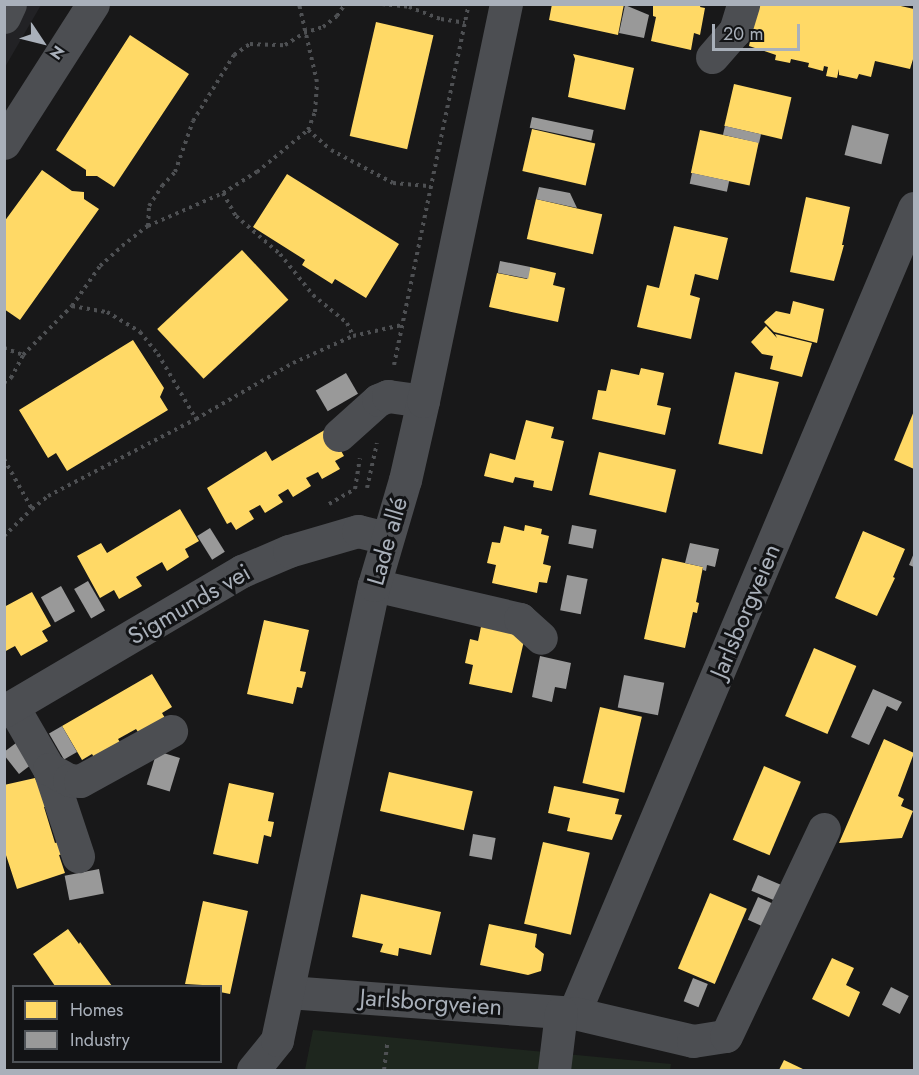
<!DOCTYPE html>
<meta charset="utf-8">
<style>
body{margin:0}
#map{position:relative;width:919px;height:1075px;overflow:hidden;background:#181819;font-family:Jost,sans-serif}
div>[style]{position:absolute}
.built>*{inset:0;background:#222225}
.green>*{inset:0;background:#1e261e}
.homes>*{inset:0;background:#ffd966;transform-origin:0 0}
.industry>*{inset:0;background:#999;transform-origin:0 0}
.path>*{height:4px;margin-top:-2px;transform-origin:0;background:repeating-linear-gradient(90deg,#4e5053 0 3px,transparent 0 7.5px)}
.minor>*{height:33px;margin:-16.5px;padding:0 16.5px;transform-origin:16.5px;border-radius:16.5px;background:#4c4e52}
span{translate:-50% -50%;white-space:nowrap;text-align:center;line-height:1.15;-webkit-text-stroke:6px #121315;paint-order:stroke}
.street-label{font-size:24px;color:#a9b0ba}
.frame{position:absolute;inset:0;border:6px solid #a9b0ba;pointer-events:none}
.legend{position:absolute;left:12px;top:985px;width:210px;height:78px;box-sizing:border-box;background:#121315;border:2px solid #4e5257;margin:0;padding:8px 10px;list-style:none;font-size:18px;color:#a9b0ba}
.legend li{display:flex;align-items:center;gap:12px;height:30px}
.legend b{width:30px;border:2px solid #4e5257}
.north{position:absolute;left:12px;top:12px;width:60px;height:60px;-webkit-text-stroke:4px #121315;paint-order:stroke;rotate:125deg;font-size:16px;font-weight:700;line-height:24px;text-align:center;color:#a9b0ba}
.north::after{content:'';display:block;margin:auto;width:21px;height:27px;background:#a9b0ba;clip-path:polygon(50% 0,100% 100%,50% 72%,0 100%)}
.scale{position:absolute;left:712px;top:24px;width:88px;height:27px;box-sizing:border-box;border:3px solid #a9b0ba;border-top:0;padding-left:8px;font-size:18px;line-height:21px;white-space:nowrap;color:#a9b0ba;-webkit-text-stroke:4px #121315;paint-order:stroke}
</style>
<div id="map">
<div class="built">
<div style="clip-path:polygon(5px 5px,41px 5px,5px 67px)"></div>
</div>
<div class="green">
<div style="clip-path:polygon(313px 1030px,671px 1064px,670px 1070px,305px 1070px)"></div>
</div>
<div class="homes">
<div style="clip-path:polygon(552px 4px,624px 4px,618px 35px,549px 20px)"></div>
<div style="clip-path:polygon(653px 4px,701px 4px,700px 7px,705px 8px,700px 35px,694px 33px,691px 50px,651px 41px,656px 17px,653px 16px)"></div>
<div style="clip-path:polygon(758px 4px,892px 4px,914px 9px,914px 56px,910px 69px,875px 61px,871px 77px,859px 74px,857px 79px,839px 75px,839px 69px,837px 78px,826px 76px,828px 67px,824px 66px,823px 71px,808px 67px,809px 63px,791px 59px,790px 63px,775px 60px,776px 55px,749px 46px)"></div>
<div style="left:376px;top:22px;width:59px;height:117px;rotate:13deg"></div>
<div style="clip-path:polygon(130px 35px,189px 74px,114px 187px,97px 176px,86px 176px,86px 170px,56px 150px)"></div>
<div style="clip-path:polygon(573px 54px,634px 68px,625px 110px,568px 97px,575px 59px)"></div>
<div style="left:734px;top:84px;width:59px;height:43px;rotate:13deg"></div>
<div style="left:532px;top:129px;width:65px;height:43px;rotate:13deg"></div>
<div style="left:700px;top:130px;width:60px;height:44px;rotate:12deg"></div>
<div style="clip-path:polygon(42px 170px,72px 191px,84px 192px,84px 199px,99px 209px,20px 320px,4px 309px,4px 222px)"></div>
<div style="clip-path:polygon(287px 174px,399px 244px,366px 298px,335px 279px,332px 284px,302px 265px,305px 260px,253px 227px)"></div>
<div style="clip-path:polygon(806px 197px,850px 207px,842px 245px,844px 245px,834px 281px,790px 272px)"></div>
<div style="left:536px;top:199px;width:68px;height:41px;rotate:13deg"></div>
<div style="clip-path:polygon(674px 226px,728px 238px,718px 280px,695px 274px,690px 295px,700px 298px,691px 339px,637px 327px,647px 285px,659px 288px)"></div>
<div style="left:242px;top:250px;width:68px;height:116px;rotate:47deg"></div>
<div style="clip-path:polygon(530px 267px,556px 273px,553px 285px,565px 288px,558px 322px,489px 307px,497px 273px,527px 279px)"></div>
<div style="clip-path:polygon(793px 301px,824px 309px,817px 343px,774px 332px,764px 322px,776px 311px,790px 314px)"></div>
<div style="clip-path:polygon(766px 326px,777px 338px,775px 334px,812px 343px,802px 377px,770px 369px,773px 356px,762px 354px,751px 342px)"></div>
<div style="clip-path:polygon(133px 340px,164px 388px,160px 397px,168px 410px,67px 471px,56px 453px,48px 458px,19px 410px)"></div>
<div style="clip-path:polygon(641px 368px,664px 373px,657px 405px,671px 408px,665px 435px,592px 419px,598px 390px,606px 391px,611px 369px,639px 375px)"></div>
<div style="left:735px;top:372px;width:45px;height:74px;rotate:13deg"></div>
<div style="clip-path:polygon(914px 411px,914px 469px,894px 460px)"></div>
<div style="clip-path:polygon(526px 420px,554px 427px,551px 438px,564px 441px,552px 491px,533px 487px,534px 481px,515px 477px,513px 483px,484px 476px,490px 453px,515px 460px)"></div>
<div style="clip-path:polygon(328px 428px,344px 456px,335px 461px,340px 469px,322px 479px,318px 472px,306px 478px,311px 486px,293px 497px,288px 489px,278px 495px,283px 502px,265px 513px,260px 505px,249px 511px,254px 519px,236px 530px,231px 522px,227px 524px,207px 488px,266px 451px,272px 461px)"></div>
<div style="left:599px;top:452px;width:79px;height:44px;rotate:13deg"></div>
<div style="clip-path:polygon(180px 509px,199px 541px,185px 549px,189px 557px,167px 571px,162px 562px,136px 577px,142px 586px,119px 599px,114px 590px,100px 598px,77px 556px,101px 543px,107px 553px)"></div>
<div style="clip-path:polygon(525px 525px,542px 529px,541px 534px,549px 536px,543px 564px,551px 566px,547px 583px,539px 582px,537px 593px,492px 583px,496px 565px,487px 563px,492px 542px,500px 543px,504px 526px,524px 531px)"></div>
<div style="clip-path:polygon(863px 531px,905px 549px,893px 577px,895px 578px,877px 616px,835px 598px)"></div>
<div style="clip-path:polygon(662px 558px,703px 567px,696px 602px,699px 603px,697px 613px,693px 612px,685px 648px,644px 639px)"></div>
<div style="clip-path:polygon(32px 592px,51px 626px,42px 631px,48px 641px,21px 656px,15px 646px,4px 652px,4px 607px)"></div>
<div style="clip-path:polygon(264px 620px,309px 630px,300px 671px,306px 672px,302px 688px,297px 687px,293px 704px,247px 694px)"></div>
<div style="clip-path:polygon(482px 622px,526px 632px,512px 693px,469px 684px,473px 665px,465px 663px,470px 639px,478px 641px)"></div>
<div style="left:814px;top:648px;width:46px;height:74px;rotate:23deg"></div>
<div style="clip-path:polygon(152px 674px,172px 707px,162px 713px,168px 723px,142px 738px,136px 729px,118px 739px,124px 749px,98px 764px,92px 754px,82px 760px,62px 726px)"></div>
<div style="left:600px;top:707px;width:43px;height:78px;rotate:13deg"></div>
<div style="clip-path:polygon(884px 739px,914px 753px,898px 796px,904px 799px,901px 806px,913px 811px,902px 838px,839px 843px)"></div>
<div style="left:764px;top:766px;width:40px;height:80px;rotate:23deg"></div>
<div style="left:389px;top:772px;width:86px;height:40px;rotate:13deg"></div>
<div style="clip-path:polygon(35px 778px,48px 806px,44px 807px,55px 843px,59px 842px,63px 854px,59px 855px,65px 873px,17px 889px,4px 849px,4px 785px)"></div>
<div style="clip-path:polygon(229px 783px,274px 793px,268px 821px,274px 822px,271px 837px,264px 835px,258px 864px,213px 854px)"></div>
<div style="clip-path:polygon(554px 786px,619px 799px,615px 814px,622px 815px,612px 840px,567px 831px,570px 818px,548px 813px)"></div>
<div style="left:543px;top:842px;width:48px;height:84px;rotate:13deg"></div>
<div style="left:710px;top:893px;width:40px;height:82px;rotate:23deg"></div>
<div style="clip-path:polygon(361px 894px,441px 912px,431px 955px,399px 948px,398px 956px,380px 952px,383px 944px,352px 937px)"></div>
<div style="clip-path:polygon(203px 901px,248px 911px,230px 994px,220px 992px,220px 986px,185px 984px)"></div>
<div style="clip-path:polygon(489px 924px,537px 934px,535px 947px,544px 954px,541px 971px,528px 975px,480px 965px)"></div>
<div style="clip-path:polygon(68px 929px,79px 944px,80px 942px,112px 986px,55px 986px,33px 954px)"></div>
<div style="clip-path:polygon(832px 958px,854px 968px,846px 985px,860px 992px,849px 1017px,812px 999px)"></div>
<div style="clip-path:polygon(784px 1060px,805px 1070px,779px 1070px)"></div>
</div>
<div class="industry">
<div style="clip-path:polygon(625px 5px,649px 15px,644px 38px,619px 33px)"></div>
<div style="left:532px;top:117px;width:63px;height:11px;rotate:12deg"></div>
<div style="left:852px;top:125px;width:38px;height:31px;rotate:14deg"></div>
<div style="left:725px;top:126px;width:37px;height:9px;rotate:13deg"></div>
<div style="left:692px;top:173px;width:38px;height:11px;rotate:12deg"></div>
<div style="clip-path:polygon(539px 187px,570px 193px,577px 208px,536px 199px)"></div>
<div style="left:500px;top:261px;width:31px;height:12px;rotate:11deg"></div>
<div style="left:346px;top:373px;width:24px;height:35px;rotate:60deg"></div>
<div style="left:572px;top:525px;width:25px;height:19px;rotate:11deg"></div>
<div style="left:210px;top:528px;width:28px;height:15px;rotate:58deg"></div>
<div style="clip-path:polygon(690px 543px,719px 549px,715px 567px,707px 565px,706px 571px,703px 570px,703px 567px,685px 563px)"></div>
<div style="clip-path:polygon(914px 553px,914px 567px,909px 565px)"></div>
<div style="left:567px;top:575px;width:21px;height:36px;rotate:11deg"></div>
<div style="left:88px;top:581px;width:34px;height:16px;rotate:60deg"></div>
<div style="left:61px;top:586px;width:29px;height:23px;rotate:61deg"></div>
<div style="clip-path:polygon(540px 656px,571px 663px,566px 689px,555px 687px,552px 702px,532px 697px)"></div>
<div style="left:624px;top:675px;width:41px;height:33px;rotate:11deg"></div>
<div style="clip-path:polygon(873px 689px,902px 702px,897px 711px,887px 706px,869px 745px,851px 737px)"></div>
<div style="left:62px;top:726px;width:30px;height:15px;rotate:60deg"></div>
<div style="clip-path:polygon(16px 743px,32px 764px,19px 774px,4px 755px,4px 752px)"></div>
<div style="left:157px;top:751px;width:24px;height:35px;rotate:17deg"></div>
<div style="left:473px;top:834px;width:23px;height:22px;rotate:10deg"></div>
<div style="left:99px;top:869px;width:25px;height:35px;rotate:79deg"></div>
<div style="left:758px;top:875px;width:26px;height:17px;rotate:23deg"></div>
<div style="left:758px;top:897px;width:17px;height:25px;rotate:24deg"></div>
<div style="left:693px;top:978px;width:16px;height:25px;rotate:22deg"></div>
<div style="left:891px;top:987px;width:20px;height:20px;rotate:27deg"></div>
</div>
<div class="path">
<div style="left:382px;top:4px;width:27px;rotate:6deg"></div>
<div style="left:409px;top:7px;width:34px;rotate:21deg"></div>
<div style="left:441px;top:19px;width:24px;rotate:9deg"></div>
<div style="left:308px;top:130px;width:30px;rotate:41deg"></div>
<div style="left:331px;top:150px;width:70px;rotate:28deg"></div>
<div style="left:393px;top:183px;width:38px;rotate:5deg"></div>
<div style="left:223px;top:193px;width:26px;rotate:61deg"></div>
<div style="left:236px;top:216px;width:58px;rotate:40.8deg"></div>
<div style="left:280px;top:254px;width:53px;rotate:51.2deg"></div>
<div style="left:313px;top:295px;width:44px;rotate:39.5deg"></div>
<div style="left:347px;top:323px;width:14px;rotate:65deg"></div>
<div style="left:148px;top:226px;width:20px;rotate:-87deg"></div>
<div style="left:149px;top:206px;width:24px;rotate:-57deg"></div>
<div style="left:162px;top:186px;width:19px;rotate:-47deg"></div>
<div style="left:175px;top:172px;width:54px;rotate:-70.6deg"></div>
<div style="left:193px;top:121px;width:78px;rotate:-58.2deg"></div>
<div style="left:234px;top:55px;width:19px;rotate:-35deg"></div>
<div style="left:250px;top:44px;width:35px;rotate:2deg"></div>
<div style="left:285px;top:45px;width:22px;rotate:-32deg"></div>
<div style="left:304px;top:33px;width:20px;rotate:-18deg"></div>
<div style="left:323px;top:27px;width:18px;rotate:-38deg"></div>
<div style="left:337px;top:16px;width:14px;rotate:-56deg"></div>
<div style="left:72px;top:306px;width:36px;rotate:10deg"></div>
<div style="left:107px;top:312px;width:39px;rotate:31deg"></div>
<div style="left:140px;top:332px;width:28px;rotate:51deg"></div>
<div style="left:158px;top:354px;width:75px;rotate:59.7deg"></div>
<div style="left:4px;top:348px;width:20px;rotate:20deg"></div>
<div style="left:394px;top:365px;width:369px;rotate:-78.3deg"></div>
<div style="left:4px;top:383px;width:9px;rotate:-36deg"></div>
<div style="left:11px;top:378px;width:26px;rotate:-62deg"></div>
<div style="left:23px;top:355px;width:69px;rotate:-45deg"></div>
<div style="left:72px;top:306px;width:49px;rotate:-55deg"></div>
<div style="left:100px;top:266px;width:30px;rotate:-42deg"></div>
<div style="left:122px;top:246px;width:33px;rotate:-38deg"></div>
<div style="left:148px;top:226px;width:82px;rotate:-23.7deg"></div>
<div style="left:223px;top:193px;width:40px;rotate:-32deg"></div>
<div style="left:257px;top:172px;width:66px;rotate:-39.5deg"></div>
<div style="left:308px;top:130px;width:19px;rotate:-69deg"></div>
<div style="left:315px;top:112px;width:30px;rotate:-86deg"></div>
<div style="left:317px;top:82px;width:80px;rotate:-103deg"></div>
<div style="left:4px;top:459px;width:57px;rotate:60.8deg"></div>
<div style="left:32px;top:509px;width:21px;rotate:-39deg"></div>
<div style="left:48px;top:496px;width:167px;rotate:-27.5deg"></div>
<div style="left:196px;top:419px;width:112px;rotate:-30deg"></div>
<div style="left:293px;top:363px;width:66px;rotate:-24.2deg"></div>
<div style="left:353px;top:336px;width:50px;rotate:-12.7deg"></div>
<div style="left:367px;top:488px;width:46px;rotate:-77.5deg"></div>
<div style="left:329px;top:504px;width:30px;rotate:-30deg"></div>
<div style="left:355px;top:489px;width:31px;rotate:-81deg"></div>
<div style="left:4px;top:536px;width:39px;rotate:-44deg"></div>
<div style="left:384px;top:1070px;width:26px;rotate:-83deg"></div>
</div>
<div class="minor">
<div style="left:4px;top:17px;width:14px;rotate:-65deg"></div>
<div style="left:712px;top:57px;width:35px;rotate:-49deg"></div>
<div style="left:735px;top:31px;width:28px;rotate:-73deg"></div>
<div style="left:4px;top:143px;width:165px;rotate:-57.4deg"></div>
<div style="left:339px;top:435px;width:52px;rotate:-41.9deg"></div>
<div style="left:378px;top:400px;width:11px;rotate:-22deg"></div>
<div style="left:388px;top:396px;width:35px;rotate:8deg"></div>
<div style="left:374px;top:585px;width:150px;rotate:13.1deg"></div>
<div style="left:520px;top:619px;width:28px;rotate:42deg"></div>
<div style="left:13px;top:707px;width:72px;rotate:59.9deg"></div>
<div style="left:49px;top:769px;width:92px;rotate:71.6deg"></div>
<div style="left:4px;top:711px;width:276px;rotate:-30.5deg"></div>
<div style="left:242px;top:571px;width:51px;rotate:-23.1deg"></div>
<div style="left:289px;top:551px;width:72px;rotate:-16.2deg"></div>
<div style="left:358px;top:531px;width:29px;rotate:14deg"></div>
<div style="left:49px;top:769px;width:23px;rotate:29deg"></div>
<div style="left:69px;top:780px;width:11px;rotate:5deg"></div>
<div style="left:80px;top:781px;width:104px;rotate:-28.8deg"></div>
<div style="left:288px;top:992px;width:287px;rotate:4.2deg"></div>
<div style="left:574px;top:1013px;width:874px;rotate:-67.1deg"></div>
<div style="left:574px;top:1013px;width:122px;rotate:13.2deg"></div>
<div style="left:693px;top:1041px;width:33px;rotate:-9deg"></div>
<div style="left:726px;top:1036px;width:229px;rotate:-64.7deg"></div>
<div style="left:253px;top:1070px;width:38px;rotate:-51deg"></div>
<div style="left:277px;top:1040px;width:465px;rotate:-78deg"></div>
<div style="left:374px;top:585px;width:109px;rotate:-73.6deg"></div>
<div style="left:405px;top:480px;width:81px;rotate:-77.2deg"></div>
<div style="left:423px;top:401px;width:406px;rotate:-78.2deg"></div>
<div style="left:554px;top:1070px;width:58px;rotate:-83.1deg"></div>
</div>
<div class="street-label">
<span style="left:387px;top:541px;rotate:-74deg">Lade allé</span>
<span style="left:189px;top:604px;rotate:-30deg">Sigmunds vei</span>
<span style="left:745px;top:611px;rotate:-67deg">Jarlsborgveien</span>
<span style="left:431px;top:1002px;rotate:4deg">Jarlsborgveien</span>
</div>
<div class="frame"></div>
<ul class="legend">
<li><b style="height:16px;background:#ffd966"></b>Homes</li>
<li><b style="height:16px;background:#999"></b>Industry</li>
</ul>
<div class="north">N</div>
<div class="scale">20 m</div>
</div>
